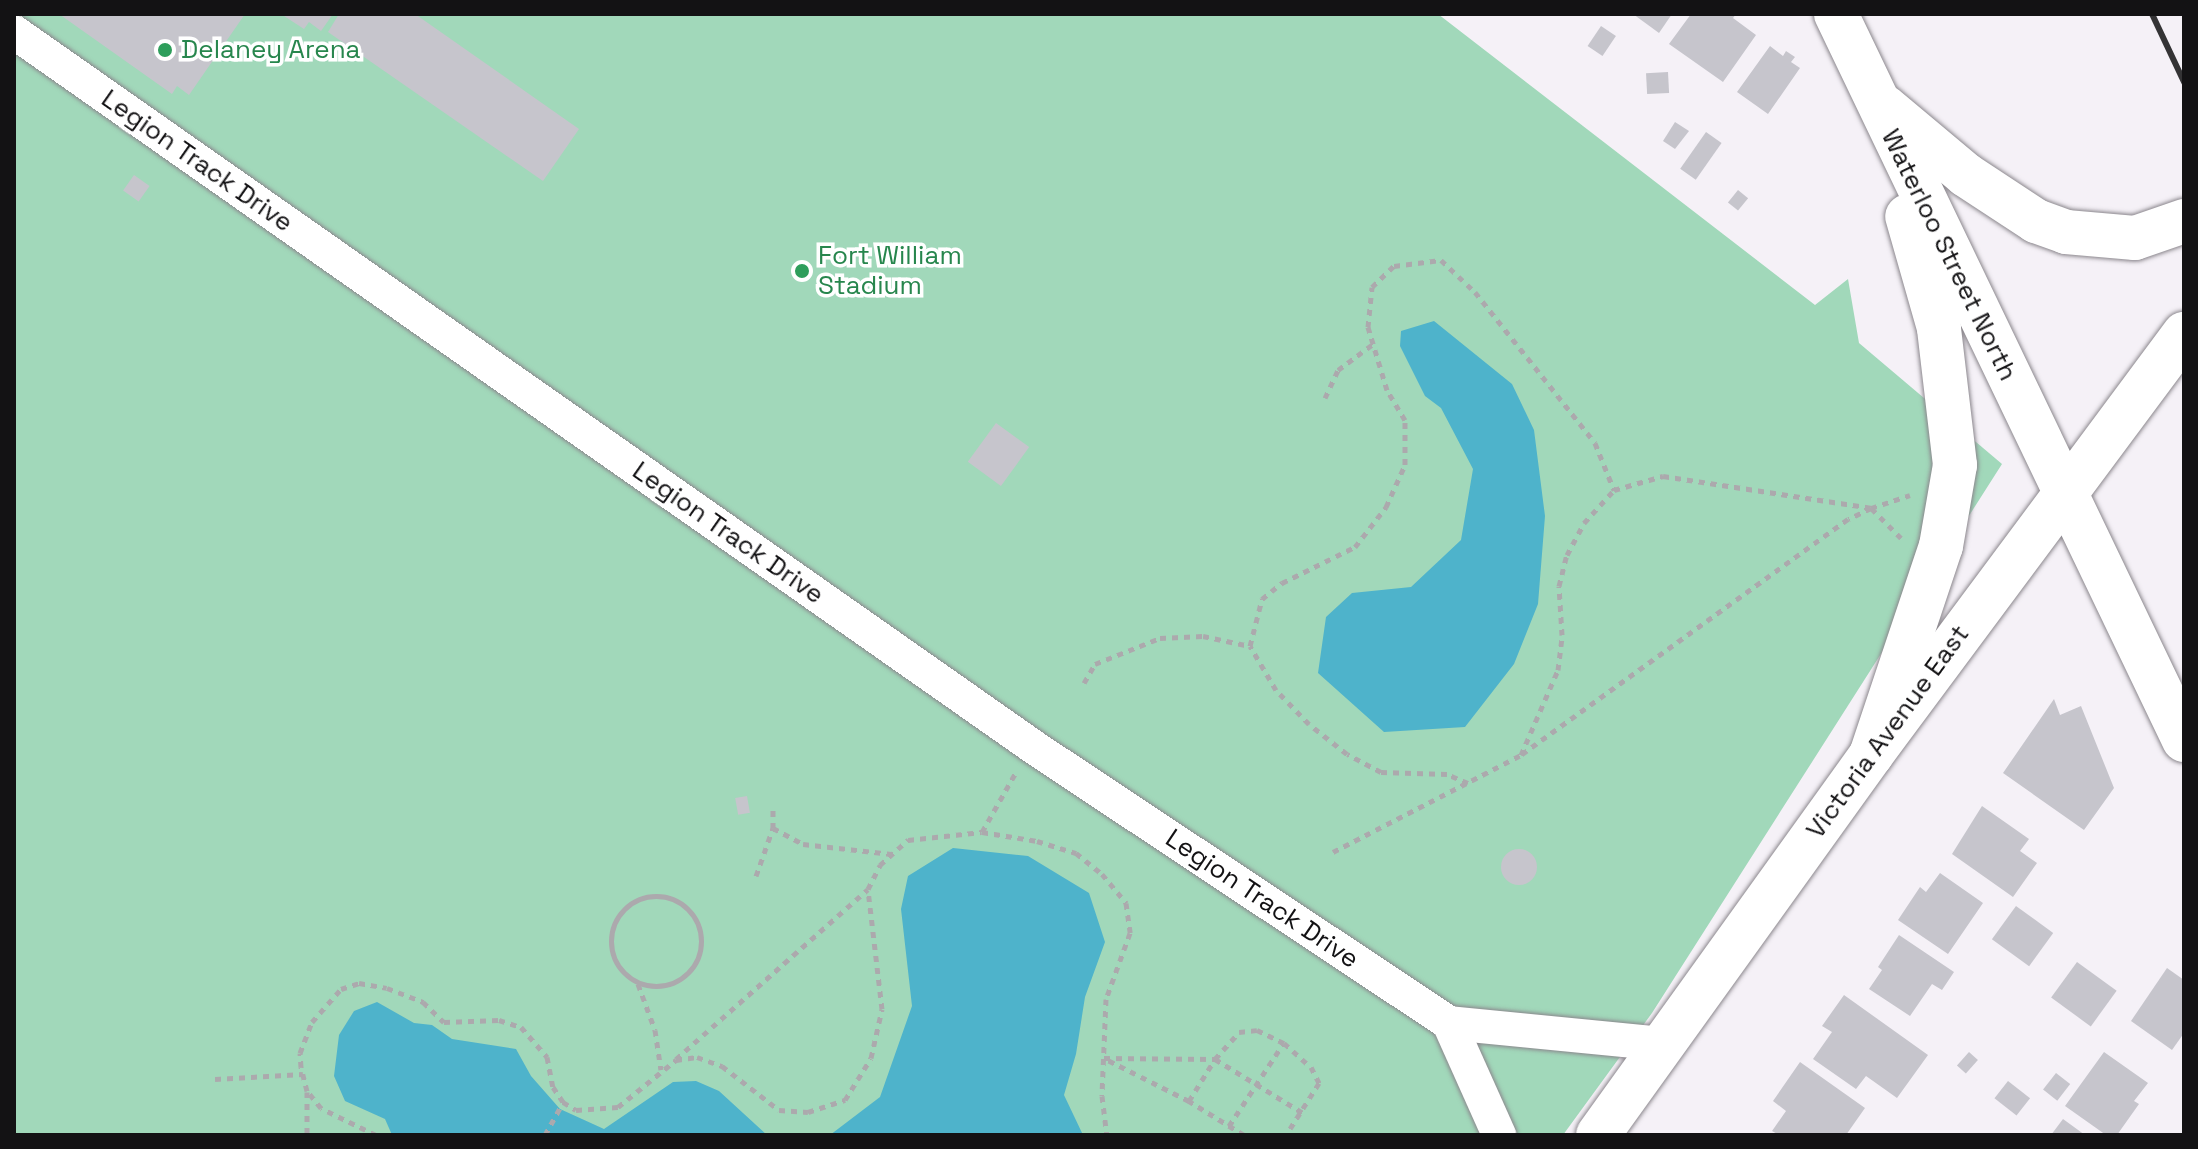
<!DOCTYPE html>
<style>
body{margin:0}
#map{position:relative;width:2198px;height:1149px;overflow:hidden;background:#f5f1f7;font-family:"Space Grotesk",sans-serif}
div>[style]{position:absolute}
.green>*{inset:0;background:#a1d8ba}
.water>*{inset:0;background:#4eb3cb}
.building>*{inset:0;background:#c6c5cc;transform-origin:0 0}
.round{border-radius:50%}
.path>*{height:5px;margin-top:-2.5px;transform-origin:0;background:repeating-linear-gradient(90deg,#aca9ad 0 6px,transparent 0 12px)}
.path>.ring{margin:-2.5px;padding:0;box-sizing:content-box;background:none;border:5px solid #aca9ad;border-radius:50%}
.roads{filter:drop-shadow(0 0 2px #8b878d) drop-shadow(0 0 2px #8b878d)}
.minor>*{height:34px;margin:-17px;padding:0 17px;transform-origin:17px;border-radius:17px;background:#fff}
.tertiary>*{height:44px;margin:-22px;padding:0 22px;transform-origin:22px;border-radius:22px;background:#fff}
.secondary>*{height:44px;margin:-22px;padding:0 22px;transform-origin:22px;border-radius:22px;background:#fff}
.rail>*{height:6px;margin:-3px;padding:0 3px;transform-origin:3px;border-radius:3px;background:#343335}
.dots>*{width:22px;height:22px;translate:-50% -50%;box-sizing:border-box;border:4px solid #fff;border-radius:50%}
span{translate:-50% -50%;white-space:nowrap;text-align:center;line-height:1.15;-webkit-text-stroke:7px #fff;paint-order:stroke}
.leisure-label{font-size:26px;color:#27864d}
.left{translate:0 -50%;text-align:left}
.street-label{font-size:26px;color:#131214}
.frame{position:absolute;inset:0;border:16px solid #131214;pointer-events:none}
</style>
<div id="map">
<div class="green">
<div style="clip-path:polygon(14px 14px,1438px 14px,1815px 305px,1848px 279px,1859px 343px,2002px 464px,1652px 1013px,1563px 1135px,14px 1135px)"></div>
</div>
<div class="water">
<div style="clip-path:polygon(1434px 321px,1512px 384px,1534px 430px,1545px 516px,1538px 604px,1514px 664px,1465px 727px,1384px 732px,1318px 673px,1326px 617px,1352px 593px,1411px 587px,1461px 540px,1473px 469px,1441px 408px,1425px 396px,1400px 346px,1401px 331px)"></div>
<div style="clip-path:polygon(953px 848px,1028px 856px,1089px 893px,1105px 942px,1085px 997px,1076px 1054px,1064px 1095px,1083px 1135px,830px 1135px,880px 1097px,912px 1006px,901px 909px,908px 876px)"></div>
<div style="clip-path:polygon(377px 1002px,414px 1023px,432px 1025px,452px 1039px,516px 1049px,531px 1076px,560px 1109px,604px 1129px,673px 1082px,696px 1081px,719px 1091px,767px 1135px,392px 1135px,385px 1119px,345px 1101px,334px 1076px,339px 1035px,354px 1011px)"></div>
</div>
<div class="building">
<div style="clip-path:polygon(59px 14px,245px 14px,189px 95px,177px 86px,172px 94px)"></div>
<div style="clip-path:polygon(281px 14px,333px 14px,321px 31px,309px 22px,304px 29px)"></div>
<div style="clip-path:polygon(339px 14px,415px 14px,579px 129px,543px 181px,328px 32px)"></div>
<div style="clip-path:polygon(1633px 14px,1672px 14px,1659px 33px)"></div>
<div style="clip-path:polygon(1691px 14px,1736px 14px,1733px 18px,1756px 35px,1723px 82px,1669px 44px)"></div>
<div style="left:1601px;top:26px;width:18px;height:24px;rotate:34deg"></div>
<div style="clip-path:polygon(1770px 46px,1783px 56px,1786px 51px,1795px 57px,1791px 62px,1800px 68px,1768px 114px,1737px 92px)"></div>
<div style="left:1668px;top:72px;width:21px;height:22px;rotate:87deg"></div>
<div style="clip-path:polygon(1675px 122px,1689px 131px,1675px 149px,1663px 141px)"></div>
<div style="left:1706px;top:132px;width:19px;height:45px;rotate:35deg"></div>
<div style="left:134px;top:175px;width:19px;height:19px;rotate:35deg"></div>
<div style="left:1738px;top:190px;width:13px;height:16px;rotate:39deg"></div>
<div style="left:996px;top:423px;width:41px;height:48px;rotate:36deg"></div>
<div style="clip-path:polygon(2054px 699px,2060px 715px,2081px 706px,2114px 788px,2084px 830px,2003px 773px)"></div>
<div style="left:747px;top:796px;width:17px;height:12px;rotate:80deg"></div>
<div style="clip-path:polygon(1982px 806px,2029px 839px,2020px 851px,2037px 863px,2013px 897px,1952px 854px)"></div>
<div class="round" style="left:1501px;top:849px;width:36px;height:36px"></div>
<div style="clip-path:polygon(1940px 873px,1983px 903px,1948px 954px,1898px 920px,1920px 887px,1926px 892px)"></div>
<div style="left:2016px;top:906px;width:46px;height:41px;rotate:36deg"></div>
<div style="clip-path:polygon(1899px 935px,1954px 972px,1942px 990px,1932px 984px,1910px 1016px,1869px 989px,1882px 970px,1878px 967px)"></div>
<div style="left:2077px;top:962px;width:49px;height:44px;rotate:36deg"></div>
<div style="clip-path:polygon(2167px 968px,2184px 980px,2184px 1033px,2172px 1050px,2131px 1021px)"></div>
<div style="clip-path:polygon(1844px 995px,1928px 1055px,1897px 1098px,1866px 1076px,1856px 1089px,1813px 1059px,1832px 1032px,1822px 1026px)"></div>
<div style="left:1969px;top:1052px;width:12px;height:18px;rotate:42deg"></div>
<div style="clip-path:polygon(2104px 1052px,2148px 1083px,2134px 1101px,2139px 1104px,2117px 1135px,2106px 1135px,2065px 1106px)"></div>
<div style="clip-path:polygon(1800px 1062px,1865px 1108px,1846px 1135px,1779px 1135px,1772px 1131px,1786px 1111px,1773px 1101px)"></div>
<div style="left:2056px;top:1073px;width:18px;height:21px;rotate:38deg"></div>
<div style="left:2008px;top:1081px;width:28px;height:22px;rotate:38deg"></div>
<div style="clip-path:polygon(2063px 1119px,2085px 1135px,2051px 1135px)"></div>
</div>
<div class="path">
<div style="left:1325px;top:398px;width:31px;rotate:-65deg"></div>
<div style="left:1338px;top:370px;width:44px;rotate:-36.6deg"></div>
<div style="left:1901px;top:538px;width:42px;rotate:-135deg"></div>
<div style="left:1871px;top:508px;width:25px;rotate:154deg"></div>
<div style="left:1848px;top:519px;width:403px;rotate:144.2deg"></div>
<div style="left:1521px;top:755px;width:93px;rotate:-66.5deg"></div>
<div style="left:1558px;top:670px;width:35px;rotate:-83deg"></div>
<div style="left:1562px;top:635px;width:49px;rotate:-93.5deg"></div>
<div style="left:1559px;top:586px;width:32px;rotate:-76deg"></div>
<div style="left:1567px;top:555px;width:36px;rotate:-62deg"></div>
<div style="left:1584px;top:523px;width:45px;rotate:-47.7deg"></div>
<div style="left:1614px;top:490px;width:51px;rotate:-15.9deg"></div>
<div style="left:1663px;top:476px;width:210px;rotate:8.7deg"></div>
<div style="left:1871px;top:508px;width:41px;rotate:-18.4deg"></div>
<div style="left:1084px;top:683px;width:22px;rotate:-60deg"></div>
<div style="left:1095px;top:664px;width:70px;rotate:-21.8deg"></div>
<div style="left:1160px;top:638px;width:43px;rotate:-2.7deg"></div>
<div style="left:1203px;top:636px;width:48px;rotate:12deg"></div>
<div style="left:1468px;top:783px;width:23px;rotate:-157deg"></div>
<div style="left:1447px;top:774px;width:66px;rotate:-178.3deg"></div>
<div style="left:1381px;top:772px;width:38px;rotate:-152deg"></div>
<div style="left:1347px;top:754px;width:48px;rotate:-141.7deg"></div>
<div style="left:1309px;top:724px;width:47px;rotate:-134.1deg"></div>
<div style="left:1276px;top:690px;width:51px;rotate:-120.6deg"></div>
<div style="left:1250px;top:646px;width:49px;rotate:-75.7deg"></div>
<div style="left:1262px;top:599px;width:26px;rotate:-39deg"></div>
<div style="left:1282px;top:583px;width:81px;rotate:-26.3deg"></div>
<div style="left:1355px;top:547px;width:51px;rotate:-52.2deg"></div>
<div style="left:1386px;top:507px;width:46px;rotate:-65.7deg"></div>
<div style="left:1405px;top:465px;width:45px;rotate:-90deg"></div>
<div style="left:1405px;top:420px;width:35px;rotate:-121deg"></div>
<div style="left:1387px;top:390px;width:66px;rotate:-106.8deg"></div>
<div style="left:1368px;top:327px;width:40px;rotate:-84.3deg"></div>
<div style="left:1372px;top:287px;width:30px;rotate:-44deg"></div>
<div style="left:1394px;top:266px;width:47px;rotate:-7.3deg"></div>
<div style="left:1441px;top:260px;width:47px;rotate:43.3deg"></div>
<div style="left:1475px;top:292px;width:193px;rotate:51.5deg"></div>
<div style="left:1595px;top:443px;width:51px;rotate:68deg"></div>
<div style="left:773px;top:828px;width:34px;rotate:28deg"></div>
<div style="left:803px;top:844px;width:89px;rotate:6.5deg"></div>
<div style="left:982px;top:832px;width:67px;rotate:-60.4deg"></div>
<div style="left:1333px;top:852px;width:212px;rotate:-27.3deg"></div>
<div style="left:756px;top:876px;width:51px;rotate:-70.5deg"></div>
<div style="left:773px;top:828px;width:18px;rotate:-90deg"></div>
<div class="ring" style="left:611px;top:896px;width:85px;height:85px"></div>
<div style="left:638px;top:984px;width:49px;rotate:69.7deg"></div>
<div style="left:655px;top:1030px;width:40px;rotate:81.5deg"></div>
<div style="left:676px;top:1059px;width:256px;rotate:-41.5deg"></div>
<div style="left:215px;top:1079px;width:88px;rotate:-3.3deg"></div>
<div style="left:307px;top:1092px;width:43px;rotate:90deg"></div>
<div style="left:1189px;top:1101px;width:49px;rotate:-58.2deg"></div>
<div style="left:1215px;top:1059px;width:103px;rotate:31.5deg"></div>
<div style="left:1229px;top:1126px;width:98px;rotate:-56.6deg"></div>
<div style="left:376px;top:1135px;width:61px;rotate:-153.9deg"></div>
<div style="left:321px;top:1108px;width:22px;rotate:-129deg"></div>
<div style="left:307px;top:1091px;width:25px;rotate:-104deg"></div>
<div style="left:301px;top:1067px;width:14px;rotate:-94deg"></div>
<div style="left:300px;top:1053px;width:33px;rotate:-69deg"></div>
<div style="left:312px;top:1022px;width:44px;rotate:-48.7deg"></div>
<div style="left:341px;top:989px;width:19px;rotate:-18deg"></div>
<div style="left:359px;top:983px;width:28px;rotate:10deg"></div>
<div style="left:387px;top:988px;width:39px;rotate:21deg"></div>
<div style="left:423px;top:1002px;width:29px;rotate:44deg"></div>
<div style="left:444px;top:1022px;width:55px;rotate:-2.1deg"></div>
<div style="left:499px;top:1020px;width:23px;rotate:18deg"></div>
<div style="left:521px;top:1027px;width:40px;rotate:49deg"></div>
<div style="left:547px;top:1057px;width:31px;rotate:79deg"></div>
<div style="left:553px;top:1087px;width:18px;rotate:56deg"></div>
<div style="left:563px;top:1102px;width:15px;rotate:32deg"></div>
<div style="left:576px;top:1110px;width:42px;rotate:-4.1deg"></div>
<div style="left:618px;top:1107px;width:75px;rotate:-39deg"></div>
<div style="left:676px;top:1060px;width:21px;rotate:-8deg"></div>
<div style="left:697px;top:1057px;width:27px;rotate:20deg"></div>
<div style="left:722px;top:1066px;width:72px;rotate:37.7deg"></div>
<div style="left:779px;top:1110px;width:29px;rotate:4deg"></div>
<div style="left:808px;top:1112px;width:39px;rotate:-18deg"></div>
<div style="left:845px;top:1100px;width:49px;rotate:-58.2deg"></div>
<div style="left:871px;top:1058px;width:50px;rotate:-77.3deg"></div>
<div style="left:882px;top:1009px;width:121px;rotate:-96.7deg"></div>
<div style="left:868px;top:889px;width:27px;rotate:-63deg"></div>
<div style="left:880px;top:865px;width:38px;rotate:-42deg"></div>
<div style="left:908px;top:840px;width:74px;rotate:-6.2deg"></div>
<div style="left:982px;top:832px;width:56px;rotate:9.3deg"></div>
<div style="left:1037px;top:841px;width:41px;rotate:17.1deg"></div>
<div style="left:1076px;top:853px;width:33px;rotate:39deg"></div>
<div style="left:1102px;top:874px;width:38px;rotate:50deg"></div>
<div style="left:1126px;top:903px;width:30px;rotate:82deg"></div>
<div style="left:1130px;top:933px;width:70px;rotate:110deg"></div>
<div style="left:1106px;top:999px;width:97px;rotate:92.4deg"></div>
<div style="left:1102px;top:1096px;width:39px;rotate:83deg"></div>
<div style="left:545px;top:1135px;width:38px;rotate:-61deg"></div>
<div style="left:1244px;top:1135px;width:65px;rotate:-148.3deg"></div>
<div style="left:1189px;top:1101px;width:95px;rotate:-153.2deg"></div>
<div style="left:1104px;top:1058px;width:111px;rotate:0.5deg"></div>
<div style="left:1215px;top:1059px;width:36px;rotate:-48deg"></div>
<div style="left:1239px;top:1032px;width:18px;rotate:-6deg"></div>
<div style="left:1257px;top:1030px;width:30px;rotate:26deg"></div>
<div style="left:1284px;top:1043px;width:36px;rotate:42deg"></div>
<div style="left:1311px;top:1067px;width:18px;rotate:63deg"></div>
<div style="left:1319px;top:1083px;width:62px;rotate:122.4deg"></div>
</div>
<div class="roads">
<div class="minor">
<div style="left:14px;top:32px;width:1243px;rotate:35.04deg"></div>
<div style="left:1032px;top:746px;width:501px;rotate:33.59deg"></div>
<div style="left:1449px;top:1023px;width:215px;rotate:5.6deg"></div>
<div style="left:1449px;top:1023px;width:123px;rotate:65.9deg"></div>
</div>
<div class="tertiary">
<div style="left:1598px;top:1135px;width:468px;rotate:-54.3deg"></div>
<div style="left:1871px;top:755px;width:525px;rotate:-53.37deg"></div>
</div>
<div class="secondary">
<div style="left:1836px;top:14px;width:805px;rotate:64.39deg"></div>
<div style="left:1885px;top:107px;width:106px;rotate:40deg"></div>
<div style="left:1966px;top:175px;width:84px;rotate:33.3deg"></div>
<div style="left:2036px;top:221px;width:32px;rotate:20deg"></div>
<div style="left:2066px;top:232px;width:69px;rotate:5deg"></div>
<div style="left:2135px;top:238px;width:52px;rotate:-19.1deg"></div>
<div style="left:1871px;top:755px;width:220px;rotate:-71.5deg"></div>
<div style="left:1941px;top:546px;width:82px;rotate:-80.2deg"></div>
<div style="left:1955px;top:465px;width:138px;rotate:-96.7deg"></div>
<div style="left:1939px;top:328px;width:116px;rotate:-105.9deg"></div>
</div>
</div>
<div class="rail">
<div style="left:2152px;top:14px;width:75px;rotate:64.8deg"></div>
</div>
<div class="dots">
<div style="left:165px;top:50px;background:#2e9e5b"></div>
<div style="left:802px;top:271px;background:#2e9e5b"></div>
</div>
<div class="leisure-label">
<span class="left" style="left:181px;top:50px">Delaney Arena</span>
<span class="left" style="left:818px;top:271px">Fort William<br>Stadium</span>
</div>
<div class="street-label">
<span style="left:197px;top:161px;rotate:35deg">Legion Track Drive</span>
<span style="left:1949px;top:255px;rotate:64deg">Waterloo Street North</span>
<span style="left:728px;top:533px;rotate:35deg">Legion Track Drive</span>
<span style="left:1888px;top:732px;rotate:-54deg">Victoria Avenue East</span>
<span style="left:1262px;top:899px;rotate:34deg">Legion Track Drive</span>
</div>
<div class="frame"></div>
</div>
